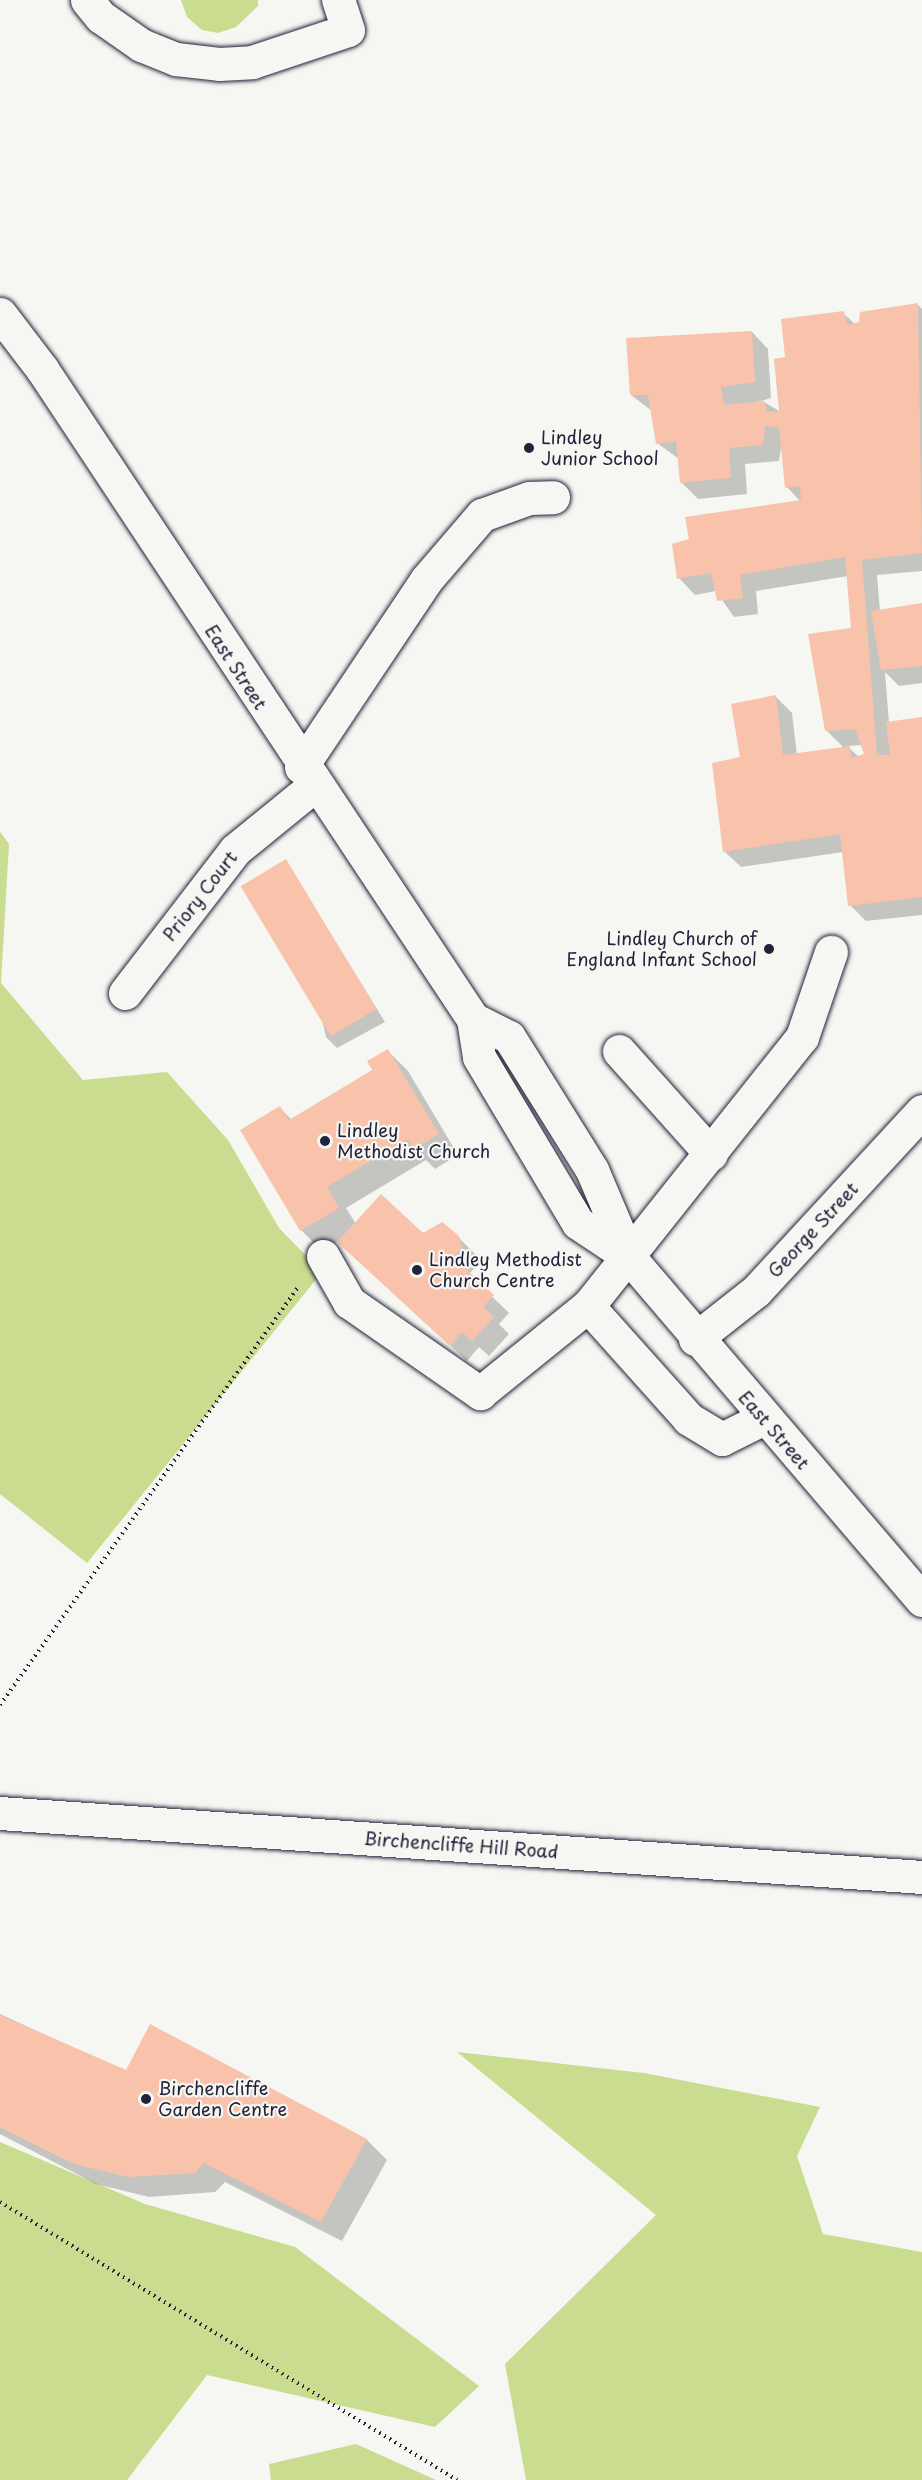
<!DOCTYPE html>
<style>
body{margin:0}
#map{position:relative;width:922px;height:2480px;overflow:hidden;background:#f6f6f2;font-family:"Playpen Sans",sans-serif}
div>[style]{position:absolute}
.green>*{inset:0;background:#c9dc90}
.shadow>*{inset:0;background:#0003}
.building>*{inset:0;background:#f8c3aa;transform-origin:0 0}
.path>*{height:4px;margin-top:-2px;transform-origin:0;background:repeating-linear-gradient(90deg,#22223b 0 1.5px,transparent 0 6px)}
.roads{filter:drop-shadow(0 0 2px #22223b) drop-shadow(0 0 2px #22223b)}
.minor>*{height:33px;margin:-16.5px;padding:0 16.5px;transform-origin:16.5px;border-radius:16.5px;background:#f6f6f2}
.dots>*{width:16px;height:16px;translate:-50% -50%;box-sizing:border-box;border:3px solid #f6f6f2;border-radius:50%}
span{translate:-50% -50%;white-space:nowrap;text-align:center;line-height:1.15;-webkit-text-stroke:4.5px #f6f6f2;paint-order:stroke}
.poi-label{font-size:18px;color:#22223b}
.left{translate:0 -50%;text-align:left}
.right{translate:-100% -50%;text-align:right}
.street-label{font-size:18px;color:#22223b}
</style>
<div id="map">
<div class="green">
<div style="clip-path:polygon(181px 0,258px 0,258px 6px,236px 27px,218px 33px,202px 30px,187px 17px)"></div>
<div style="clip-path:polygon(0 832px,9px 844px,1px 983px,83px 1080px,167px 1072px,228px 1140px,279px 1228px,322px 1272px,87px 1563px,0 1494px)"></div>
<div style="clip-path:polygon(457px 2052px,644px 2073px,820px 2107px,797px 2156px,823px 2234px,922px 2252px,922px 2480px,526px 2480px,505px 2364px,656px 2215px)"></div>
<div style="clip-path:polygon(0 2142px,145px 2204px,295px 2247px,479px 2386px,435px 2427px,207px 2375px,127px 2480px,0 2480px)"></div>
<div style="clip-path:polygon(356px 2444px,436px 2480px,271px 2480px,269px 2464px)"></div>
</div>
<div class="shadow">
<div style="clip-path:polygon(evenodd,918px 305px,922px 309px,922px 571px,877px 575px,880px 611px,922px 605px,922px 683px,899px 686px,885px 672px,889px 723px,922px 718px,922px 915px,866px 921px,850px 905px,843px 852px,741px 867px,724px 851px,742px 758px,776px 697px,792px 713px,797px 755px,845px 749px,826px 730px,853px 630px,848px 576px,756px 591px,758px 614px,734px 617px,716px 591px,695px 595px,679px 578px,801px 502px,787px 487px,782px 442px,779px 461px,745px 464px,747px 494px,698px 499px,682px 483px,679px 459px,657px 443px,652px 411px,631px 395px,752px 332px,768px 349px,771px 398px,751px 404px,764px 402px,781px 412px,787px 358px,843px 313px,855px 324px,918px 305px,862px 745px,866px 755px,859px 757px,847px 746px,862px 745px)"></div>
<div style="clip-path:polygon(286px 861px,385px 1022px,337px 1048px,326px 1037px)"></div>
<div style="clip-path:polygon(388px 1051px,408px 1071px,458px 1155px,435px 1169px,426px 1160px,346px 1208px,356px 1224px,458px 1237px,475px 1254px,477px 1265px,469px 1274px,509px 1313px,499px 1324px,509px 1334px,489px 1356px,479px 1347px,467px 1361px,338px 1241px,322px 1251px,301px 1230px,280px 1108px,292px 1120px,374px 1070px)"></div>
<div style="clip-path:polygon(0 2014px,126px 2072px,150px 2027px,367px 2140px,387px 2160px,342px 2241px,225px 2182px,215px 2192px,149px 2197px,96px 2184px,0 2134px)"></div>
</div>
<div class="building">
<div style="clip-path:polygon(918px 303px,922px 553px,862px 560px,877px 755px,890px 755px,886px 722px,922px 717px,922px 897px,848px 906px,840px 834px,723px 852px,712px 763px,740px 757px,731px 704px,776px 695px,783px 755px,850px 746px,851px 758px,864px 754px,855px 729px,825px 731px,808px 634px,851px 628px,845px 557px,740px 575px,743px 598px,717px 601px,711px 573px,677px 579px,672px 544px,689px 539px,685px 517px,801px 500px,800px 486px,785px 488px,779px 428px,765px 426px,763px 445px,729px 448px,731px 478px,680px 483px,676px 441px,656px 444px,648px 395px,630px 395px,626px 338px,752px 331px,755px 382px,721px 387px,724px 405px,764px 401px,767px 412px,779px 411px,774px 359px,785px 357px,781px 319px,844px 311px,847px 325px,859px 322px,860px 312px)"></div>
<div style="clip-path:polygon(922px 603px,922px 666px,881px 670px,871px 611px)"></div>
<div style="left:286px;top:859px;width:175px;height:53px;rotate:59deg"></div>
<div style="clip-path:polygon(388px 1049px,439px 1134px,414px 1149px,407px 1139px,327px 1187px,339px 1208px,300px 1231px,240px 1130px,280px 1106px,289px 1120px,372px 1070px,367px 1061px)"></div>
<div style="clip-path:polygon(381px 1194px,423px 1233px,442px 1222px,459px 1236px,462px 1248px,453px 1257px,494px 1295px,483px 1307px,494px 1317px,472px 1341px,462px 1332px,450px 1346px,337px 1242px)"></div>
<div style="clip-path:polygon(0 2015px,126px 2070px,150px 2024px,367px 2139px,321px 2222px,204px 2163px,195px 2173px,128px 2177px,74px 2164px,0 2127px)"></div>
</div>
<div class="path">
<div style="left:0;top:1705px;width:515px;rotate:-54.49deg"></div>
<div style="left:0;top:2202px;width:535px;rotate:31.31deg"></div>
</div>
<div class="roads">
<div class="minor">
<div style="left:87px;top:0;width:22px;rotate:51deg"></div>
<div style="left:101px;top:17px;width:49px;rotate:35deg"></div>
<div style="left:141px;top:45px;width:38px;rotate:22deg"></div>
<div style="left:176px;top:59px;width:43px;rotate:6.6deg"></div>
<div style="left:219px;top:64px;width:33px;rotate:-3deg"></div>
<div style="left:252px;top:62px;width:101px;rotate:-18.4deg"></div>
<div style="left:348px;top:30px;width:32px;rotate:-108deg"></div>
<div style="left:0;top:314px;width:69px;rotate:52.6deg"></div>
<div style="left:42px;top:369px;width:780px;rotate:56.45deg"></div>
<div style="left:473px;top:1019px;width:38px;rotate:81deg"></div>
<div style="left:479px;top:1057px;width:193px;rotate:59.2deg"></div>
<div style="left:578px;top:1223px;width:61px;rotate:33.7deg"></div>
<div style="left:301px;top:767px;width:225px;rotate:-56.2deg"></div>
<div style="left:426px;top:580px;width:86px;rotate:-49.3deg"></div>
<div style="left:482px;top:515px;width:50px;rotate:-19.9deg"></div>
<div style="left:529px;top:498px;width:24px;rotate:-2deg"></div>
<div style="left:125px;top:993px;width:180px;rotate:-52.4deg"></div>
<div style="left:235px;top:850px;width:103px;rotate:-39.1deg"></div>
<div style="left:473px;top:1019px;width:40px;rotate:26.6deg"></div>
<div style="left:509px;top:1037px;width:157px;rotate:58deg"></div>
<div style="left:592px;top:1170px;width:95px;rotate:67deg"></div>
<div style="left:629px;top:1257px;width:451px;rotate:49.5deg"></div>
<div style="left:619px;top:1051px;width:138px;rotate:48.2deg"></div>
<div style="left:323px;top:1256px;width:53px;rotate:60.5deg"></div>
<div style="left:349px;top:1302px;width:160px;rotate:34.8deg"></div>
<div style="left:480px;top:1393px;width:139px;rotate:-38.9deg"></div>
<div style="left:695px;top:1339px;width:78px;rotate:-38.2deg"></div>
<div style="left:756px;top:1291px;width:245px;rotate:-47.3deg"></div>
<div style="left:764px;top:1418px;width:47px;rotate:153.4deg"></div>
<div style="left:722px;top:1439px;width:39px;rotate:-149deg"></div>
<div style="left:689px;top:1419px;width:152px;rotate:-131.8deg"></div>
<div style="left:588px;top:1306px;width:344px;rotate:-51.5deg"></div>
<div style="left:802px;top:1037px;width:90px;rotate:-71.2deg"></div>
<div style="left:0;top:1813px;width:924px;rotate:3.97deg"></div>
</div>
</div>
<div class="dots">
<div style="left:529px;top:448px;background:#22223b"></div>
<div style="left:769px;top:949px;background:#22223b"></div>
<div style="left:325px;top:1141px;background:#22223b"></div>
<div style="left:417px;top:1270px;background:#22223b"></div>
<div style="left:146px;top:2099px;background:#22223b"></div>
</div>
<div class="poi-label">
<span class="left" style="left:541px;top:448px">Lindley<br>Junior School</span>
<span class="right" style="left:757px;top:949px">Lindley Church of<br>England Infant School</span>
<span class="left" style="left:337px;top:1141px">Lindley<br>Methodist Church</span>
<span class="left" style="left:429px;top:1270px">Lindley Methodist<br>Church Centre</span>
<span class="left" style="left:158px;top:2099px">Birchencliffe<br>Garden Centre</span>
</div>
<div class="street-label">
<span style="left:236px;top:667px;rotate:57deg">East Street</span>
<span style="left:200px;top:896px;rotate:-52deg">Priory Court</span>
<span style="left:813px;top:1230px;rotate:-47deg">George Street</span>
<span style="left:774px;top:1430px;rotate:49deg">East Street</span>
<span style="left:461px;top:1845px;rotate:4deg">Birchencliffe Hill Road</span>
</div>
</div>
